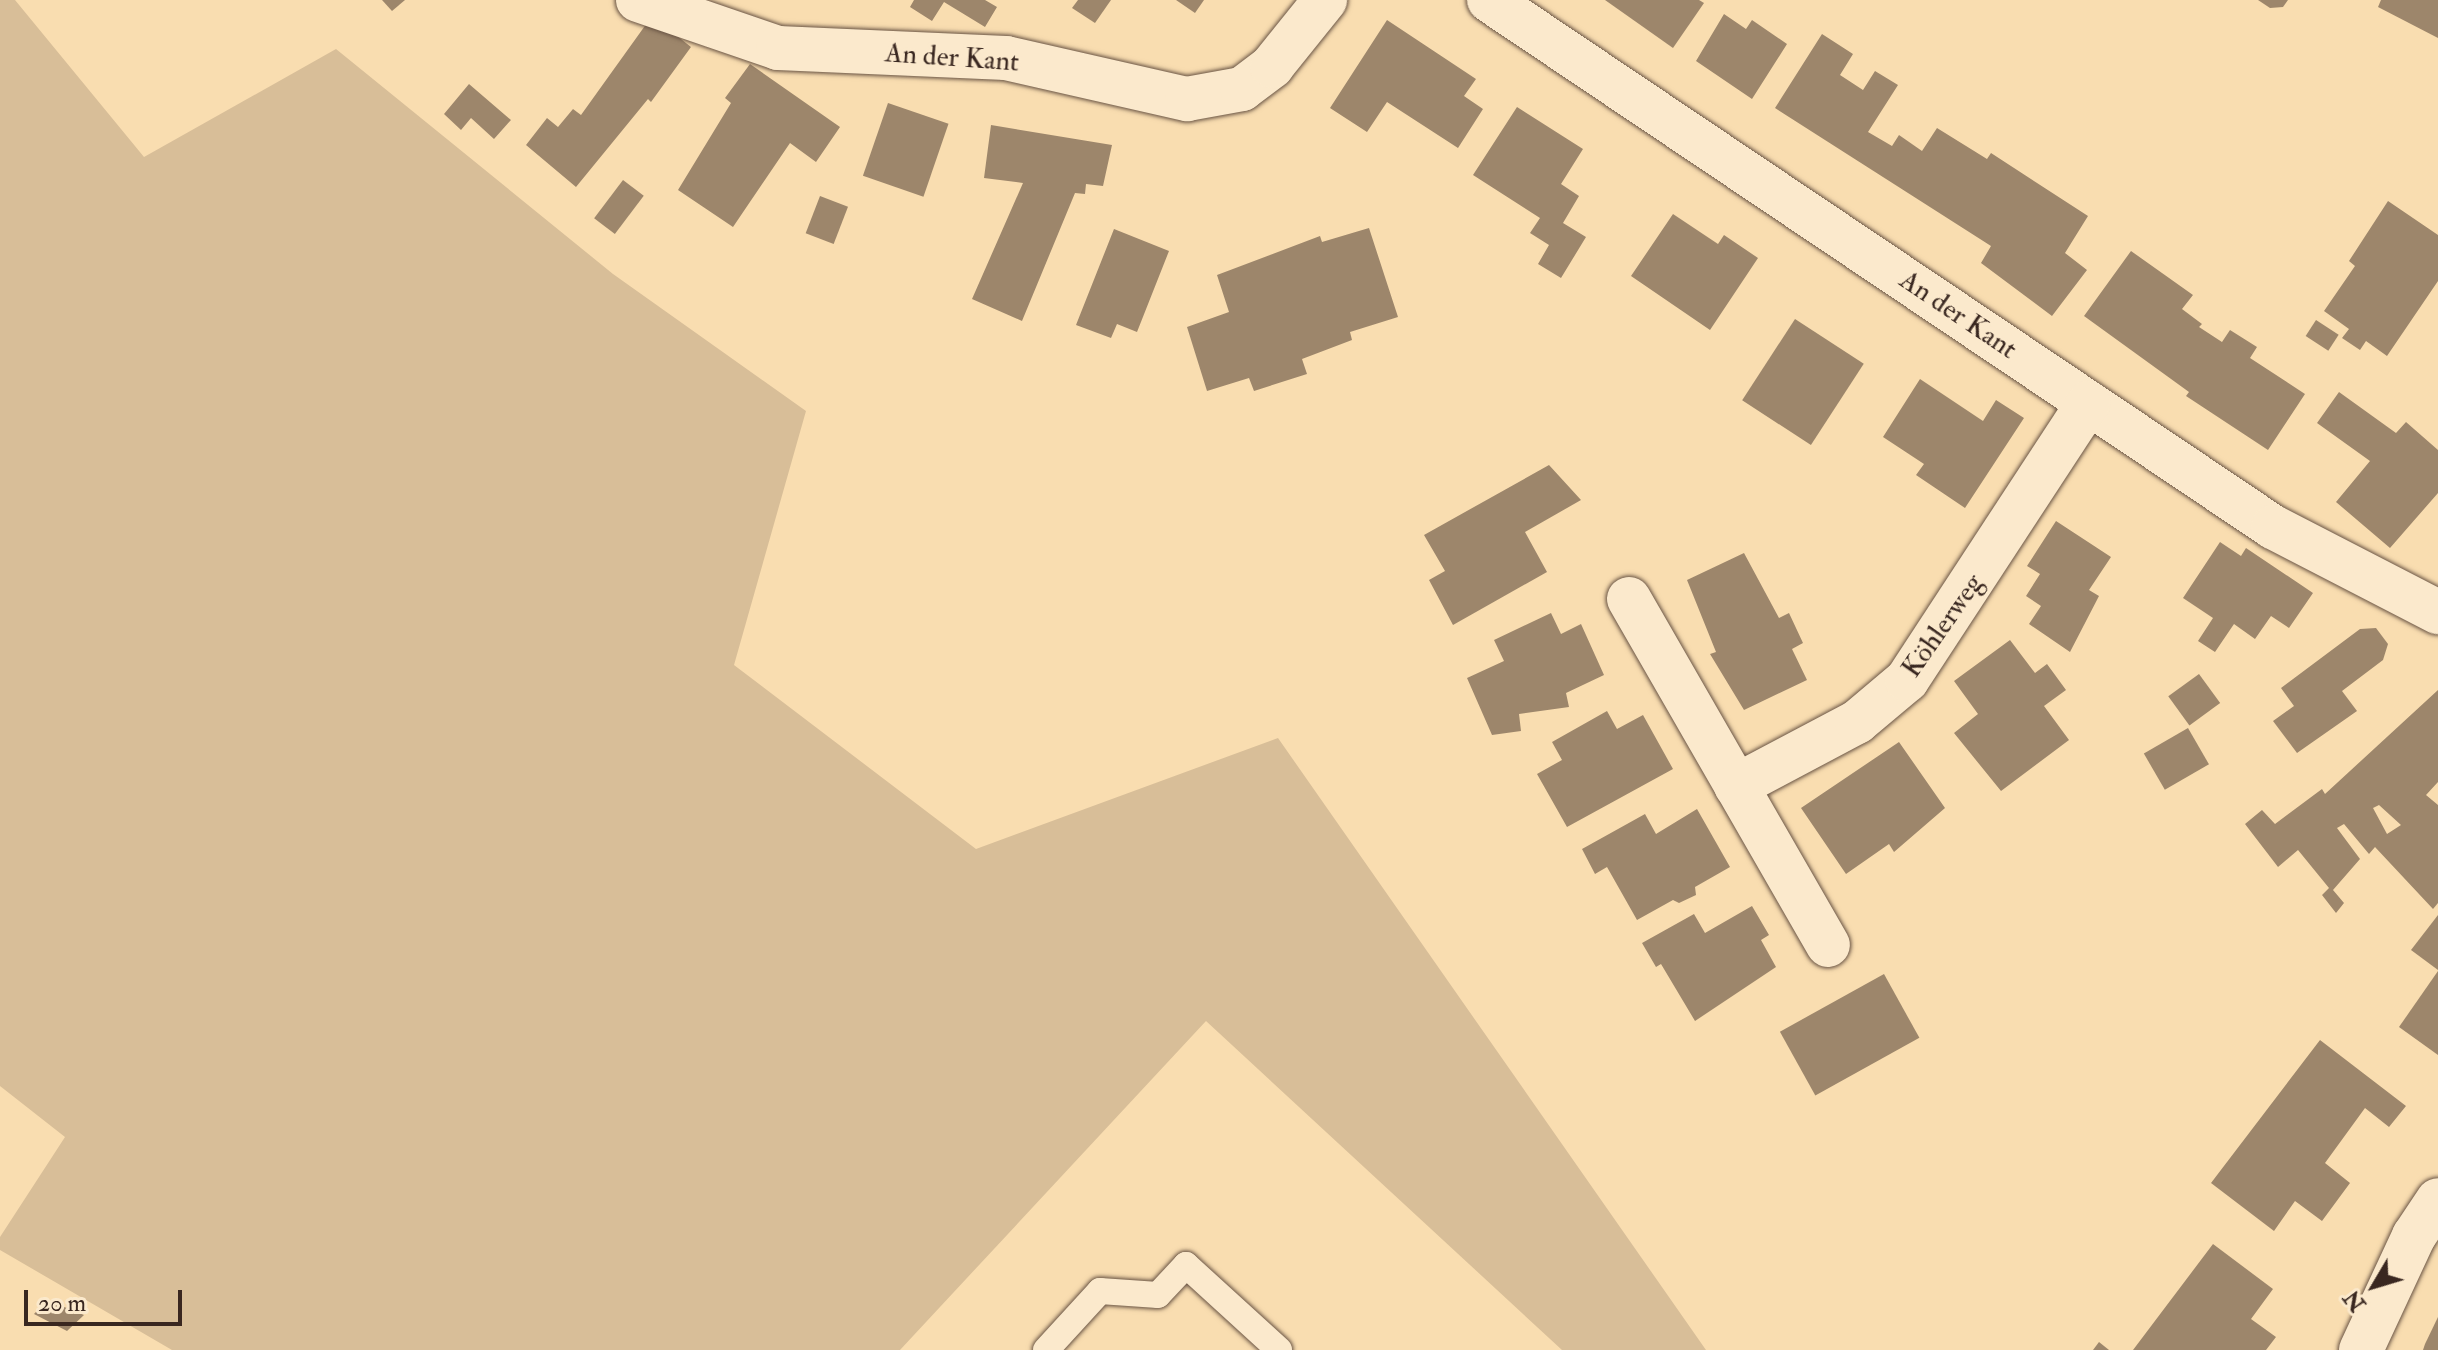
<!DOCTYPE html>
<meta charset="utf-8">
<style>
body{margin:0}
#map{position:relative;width:2438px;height:1350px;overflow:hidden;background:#f9ddb0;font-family:"IM FELL Double Pica",serif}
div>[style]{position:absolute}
.green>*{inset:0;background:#d8be98}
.building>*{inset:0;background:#9d866b;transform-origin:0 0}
.roads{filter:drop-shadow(0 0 2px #695444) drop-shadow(0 0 2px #695444)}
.service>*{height:26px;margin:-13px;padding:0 13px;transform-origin:13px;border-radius:13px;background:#fbe9cc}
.minor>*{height:44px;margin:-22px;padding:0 22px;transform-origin:22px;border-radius:22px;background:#fbe9cc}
span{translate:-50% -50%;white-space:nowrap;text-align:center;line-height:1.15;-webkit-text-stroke:6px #fbe9cc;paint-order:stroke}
.street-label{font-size:28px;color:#392720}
.north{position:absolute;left:2334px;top:1246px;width:80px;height:80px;-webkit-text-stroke:6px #fbe9cc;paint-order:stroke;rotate:232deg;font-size:22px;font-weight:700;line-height:32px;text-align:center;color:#392720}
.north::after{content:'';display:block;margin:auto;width:28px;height:36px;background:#392720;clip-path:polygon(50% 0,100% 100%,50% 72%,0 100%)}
.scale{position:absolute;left:24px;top:1290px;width:158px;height:36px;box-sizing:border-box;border:4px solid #392720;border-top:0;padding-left:10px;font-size:24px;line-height:28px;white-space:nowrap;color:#392720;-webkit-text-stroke:6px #fbe9cc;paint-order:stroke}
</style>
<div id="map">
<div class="green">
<div style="clip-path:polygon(0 0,15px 0,144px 157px,336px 49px,613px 274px,806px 411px,734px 665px,976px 849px,1278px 738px,1706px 1350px,1562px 1350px,1206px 1021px,900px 1350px,172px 1350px,0 1250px,0 1237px,65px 1137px,0 1086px)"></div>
</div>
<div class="building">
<div style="clip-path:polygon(382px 0,405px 0,392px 11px)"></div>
<div style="clip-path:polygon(914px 0,985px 0,997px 7px,985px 27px,944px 2px,932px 21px,910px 7px)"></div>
<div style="clip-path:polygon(1078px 0,1111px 0,1095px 23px,1072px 8px)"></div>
<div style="clip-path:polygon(1176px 0,1204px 0,1195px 13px)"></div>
<div style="clip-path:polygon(1605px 0,1699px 0,1704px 3px,1673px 48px)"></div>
<div style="clip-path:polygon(2258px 0,2288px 0,2283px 7px,2270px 8px)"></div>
<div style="clip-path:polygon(2381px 0,2438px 0,2438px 38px,2378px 7px)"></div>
<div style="clip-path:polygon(1724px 14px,1746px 29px,1752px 20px,1787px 44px,1752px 99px,1696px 61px)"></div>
<div style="clip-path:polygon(652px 16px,691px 47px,651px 102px,648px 99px,576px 187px,526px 145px,547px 118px,558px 127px,573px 109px,581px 115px)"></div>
<div style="clip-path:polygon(1387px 20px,1476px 79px,1464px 96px,1483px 109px,1458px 148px,1387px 102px,1367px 132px,1330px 108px)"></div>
<div style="clip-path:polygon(1822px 34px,1853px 54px,1840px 75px,1863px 90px,1875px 71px,1898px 85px,1868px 132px,1892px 146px,1899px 135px,1922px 151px,1937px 128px,1987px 159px,1991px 153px,2088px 216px,2065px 253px,2087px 270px,2052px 316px,1981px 263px,1991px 246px,1775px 108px)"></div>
<div style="clip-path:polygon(750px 64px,840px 127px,816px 162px,790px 143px,733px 227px,678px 190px,731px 103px,725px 98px)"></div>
<div style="clip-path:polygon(469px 84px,511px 120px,494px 139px,471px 118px,461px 130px,444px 114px)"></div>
<div style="left:888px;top:103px;width:64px;height:77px;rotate:19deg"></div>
<div style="clip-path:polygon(1517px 107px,1583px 149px,1561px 184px,1579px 196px,1563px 223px,1586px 237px,1561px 278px,1538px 264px,1549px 245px,1530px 233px,1540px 218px,1473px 175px)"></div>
<div style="clip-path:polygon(991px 125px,1112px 145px,1103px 186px,1086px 184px,1085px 194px,1075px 193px,1022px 321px,972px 299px,1023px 183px,984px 178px)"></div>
<div style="left:623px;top:180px;width:26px;height:48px;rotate:37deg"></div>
<div style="left:820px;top:196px;width:30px;height:40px;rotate:21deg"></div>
<div style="clip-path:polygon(2388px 201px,2438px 235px,2438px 281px,2387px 356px,2366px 341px,2360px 350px,2342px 338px,2349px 329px,2324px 311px,2355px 266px,2349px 261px)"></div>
<div style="clip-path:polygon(1673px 214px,1718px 244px,1724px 235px,1758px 258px,1710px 330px,1631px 276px)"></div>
<div style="clip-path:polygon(1369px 228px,1398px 317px,1350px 332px,1352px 340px,1302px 359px,1307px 374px,1254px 391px,1249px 378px,1207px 391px,1187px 327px,1229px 312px,1217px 275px,1320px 236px,1322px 242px)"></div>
<div style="clip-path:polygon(1114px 229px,1169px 251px,1137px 332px,1117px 324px,1111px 338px,1076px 325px)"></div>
<div style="clip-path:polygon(2131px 251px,2193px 295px,2182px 309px,2202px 324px,2199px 327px,2222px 342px,2230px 330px,2257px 347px,2250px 358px,2305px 394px,2268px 450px,2186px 396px,2189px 392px,2084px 316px)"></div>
<div style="left:1795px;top:319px;width:82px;height:97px;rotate:33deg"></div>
<div style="left:2316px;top:320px;width:27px;height:19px;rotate:33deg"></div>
<div style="clip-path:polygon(1920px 379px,1983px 421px,1996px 400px,2024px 418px,1965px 508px,1916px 475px,1924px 464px,1883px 437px)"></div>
<div style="clip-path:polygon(2339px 392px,2396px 433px,2406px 422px,2438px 450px,2438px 493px,2390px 548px,2336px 502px,2370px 461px,2317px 423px)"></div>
<div style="clip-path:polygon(1549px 465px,1581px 500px,1525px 532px,1547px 572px,1453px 625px,1429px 580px,1445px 571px,1424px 535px)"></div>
<div style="clip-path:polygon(2056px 521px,2111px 557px,2089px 590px,2099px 596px,2070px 652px,2029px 624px,2041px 606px,2026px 596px,2040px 574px,2027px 566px)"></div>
<div style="clip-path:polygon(2220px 542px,2241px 556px,2246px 548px,2313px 593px,2289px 628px,2271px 616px,2255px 639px,2234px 624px,2215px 652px,2198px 641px,2213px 618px,2183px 598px)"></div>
<div style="clip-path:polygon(1744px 553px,1779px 618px,1789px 613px,1803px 643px,1792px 649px,1807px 680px,1744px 710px,1710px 654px,1716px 652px,1687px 580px)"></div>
<div style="clip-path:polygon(1551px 613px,1561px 634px,1581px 624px,1604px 675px,1566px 693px,1569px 707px,1519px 714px,1521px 731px,1492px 735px,1467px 678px,1504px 661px,1494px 640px)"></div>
<div style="clip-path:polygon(2376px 628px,2388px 644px,2383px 660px,2342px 691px,2357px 711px,2297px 753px,2273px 721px,2294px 706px,2281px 688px,2360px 629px)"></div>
<div style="clip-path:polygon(2010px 640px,2035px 673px,2047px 664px,2066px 690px,2044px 706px,2069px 740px,2001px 791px,1954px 733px,1978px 714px,1954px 681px)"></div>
<div style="left:2199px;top:674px;width:36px;height:38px;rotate:54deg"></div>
<div style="clip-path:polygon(evenodd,2438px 690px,2438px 782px,2426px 795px,2438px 805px,2438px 903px,2433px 909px,2375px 847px,2369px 854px,2344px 824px,2337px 828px,2360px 859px,2333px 890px,2344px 903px,2336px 913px,2322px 895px,2329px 888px,2298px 850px,2278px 867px,2245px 824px,2262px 810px,2275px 824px,2322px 789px,2325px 794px,2438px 690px,2379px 805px,2401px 825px,2387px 834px,2373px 808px,2379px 805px)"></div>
<div style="clip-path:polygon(1607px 711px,1617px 729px,1643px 715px,1673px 769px,1567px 827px,1537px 774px,1562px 760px,1552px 742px)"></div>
<div style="left:2188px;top:728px;width:42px;height:51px;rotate:60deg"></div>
<div style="clip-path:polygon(1899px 742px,1945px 808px,1894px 852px,1889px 844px,1846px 874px,1801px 808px)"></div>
<div style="clip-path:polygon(1697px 809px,1730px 867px,1695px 887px,1696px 895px,1679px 903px,1673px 900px,1637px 920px,1607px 867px,1595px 874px,1582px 849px,1645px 814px,1656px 834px)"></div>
<div style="clip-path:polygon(1752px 906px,1769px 935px,1761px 940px,1776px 967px,1695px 1021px,1661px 964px,1656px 967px,1642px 943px,1694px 914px,1705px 933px)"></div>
<div style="clip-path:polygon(2438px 915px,2438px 970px,2411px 950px)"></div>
<div style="clip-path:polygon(2438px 971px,2438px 1055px,2399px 1027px)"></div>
<div style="left:1884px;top:974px;width:73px;height:119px;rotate:61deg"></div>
<div style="clip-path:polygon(2320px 1040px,2406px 1106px,2389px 1127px,2365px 1108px,2325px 1163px,2350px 1183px,2322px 1221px,2295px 1201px,2274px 1231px,2211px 1183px)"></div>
<div style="clip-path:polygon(2213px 1244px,2273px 1289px,2251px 1319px,2276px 1337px,2266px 1350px,2133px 1350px)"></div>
<div style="clip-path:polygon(47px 1300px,84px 1315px,67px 1331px,34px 1314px)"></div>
<div style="clip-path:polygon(2438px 1317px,2438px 1350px,2423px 1350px,2425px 1344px)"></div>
<div style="clip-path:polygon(2099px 1342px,2109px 1350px,2093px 1350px)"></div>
</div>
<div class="roads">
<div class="service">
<div style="left:1046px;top:1350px;width:80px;rotate:-47.5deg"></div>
<div style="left:1100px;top:1291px;width:58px;rotate:3.9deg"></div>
<div style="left:1158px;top:1295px;width:41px;rotate:-47deg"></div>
<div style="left:1186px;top:1265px;width:126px;rotate:42.4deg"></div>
</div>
<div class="minor">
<div style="left:638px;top:0;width:148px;rotate:18.9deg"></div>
<div style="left:778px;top:48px;width:228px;rotate:2.5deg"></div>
<div style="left:1006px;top:58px;width:186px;rotate:12.8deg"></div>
<div style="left:1187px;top:99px;width:56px;rotate:-10.3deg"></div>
<div style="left:1242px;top:89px;width:38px;rotate:-37deg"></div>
<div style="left:1272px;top:66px;width:85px;rotate:-51.2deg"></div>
<div style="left:1489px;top:0;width:945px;rotate:33.91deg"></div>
<div style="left:2273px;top:527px;width:186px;rotate:27.3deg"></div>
<div style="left:1629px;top:599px;width:399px;rotate:60.1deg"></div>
<div style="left:1736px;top:786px;width:137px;rotate:-27.9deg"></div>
<div style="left:1857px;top:722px;width:65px;rotate:-40deg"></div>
<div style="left:1907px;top:680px;width:331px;rotate:-56.8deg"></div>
<div style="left:2361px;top:1350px;width:126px;rotate:-65.1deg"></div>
<div style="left:2414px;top:1236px;width:43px;rotate:-56.3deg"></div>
</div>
</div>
<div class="street-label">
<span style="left:952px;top:58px;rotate:4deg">An der Kant</span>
<span style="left:1958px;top:315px;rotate:34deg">An der Kant</span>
<span style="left:1943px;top:626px;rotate:-55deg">Köhlerweg</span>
</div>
<div class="north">N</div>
<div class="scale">20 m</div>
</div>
